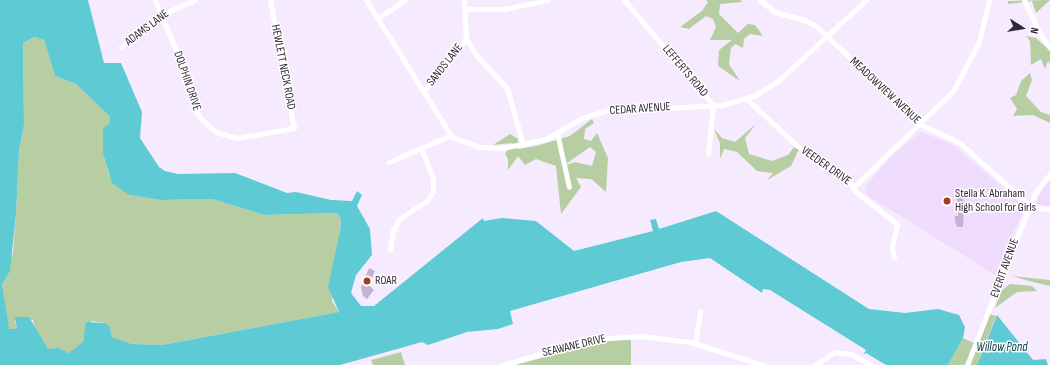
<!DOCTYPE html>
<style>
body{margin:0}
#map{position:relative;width:1050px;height:365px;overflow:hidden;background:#f6ebfe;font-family:"Sofia Sans Condensed",sans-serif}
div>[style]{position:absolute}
.built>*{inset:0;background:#efdcfc}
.green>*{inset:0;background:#b6cea2}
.water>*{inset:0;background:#5ecad3}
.building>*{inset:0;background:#c6b3d3}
.minor>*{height:5px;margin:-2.5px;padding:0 2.5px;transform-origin:2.5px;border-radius:2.5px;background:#fff}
.dots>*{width:11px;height:11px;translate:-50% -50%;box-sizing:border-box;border:2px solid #fff;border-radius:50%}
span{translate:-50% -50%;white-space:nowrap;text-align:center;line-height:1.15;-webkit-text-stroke:3px #fff;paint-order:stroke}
.street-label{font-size:12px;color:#2f2834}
.poi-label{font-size:12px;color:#2f2834}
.left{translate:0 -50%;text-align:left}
.water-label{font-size:13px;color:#03393d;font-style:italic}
.north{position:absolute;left:1002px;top:8px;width:40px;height:40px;-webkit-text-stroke:3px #fff;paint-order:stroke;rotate:102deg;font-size:11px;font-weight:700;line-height:16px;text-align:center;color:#2f2834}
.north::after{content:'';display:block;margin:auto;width:14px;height:18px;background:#2f2834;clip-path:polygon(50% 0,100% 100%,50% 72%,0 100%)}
</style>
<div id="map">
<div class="built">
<div style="clip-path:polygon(921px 132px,952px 144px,1025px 207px,995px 275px,867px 195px,865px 187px,893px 154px)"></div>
<div style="clip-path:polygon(1050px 180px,1050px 207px,1035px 204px,1042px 189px)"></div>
</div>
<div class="green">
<div style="clip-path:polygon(706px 0,741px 0,742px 2px,720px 4px,719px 14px,738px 33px,748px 24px,755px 25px,763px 36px,750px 34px,744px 39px,743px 48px,735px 44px,731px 48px,729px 64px,740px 81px,718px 66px,719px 50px,732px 40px,710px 40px,716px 27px,713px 19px,706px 16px,689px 29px,680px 27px,702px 11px,708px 2px)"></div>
<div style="clip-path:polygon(1050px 0,1036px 13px,1032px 1px,1008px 4px,1008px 1px)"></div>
<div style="clip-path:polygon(1026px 36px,1036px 38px,1050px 51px,1050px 64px,1048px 61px,1045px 69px,1041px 59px,1031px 65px,1030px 41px)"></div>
<div style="clip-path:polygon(36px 37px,44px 40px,55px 76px,76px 84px,110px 117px,103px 154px,109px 175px,129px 195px,161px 200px,212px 199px,264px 215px,337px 213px,341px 220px,332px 301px,339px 312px,162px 345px,132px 344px,112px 337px,110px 327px,106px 323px,92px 321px,85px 331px,83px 343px,69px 353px,48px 349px,36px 333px,33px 320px,15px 321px,17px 329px,8px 329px,2px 284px,13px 253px,16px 214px,19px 151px,24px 125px,23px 43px)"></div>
<div style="clip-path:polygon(1030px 73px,1032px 80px,1026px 96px,1041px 112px,1050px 115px,1050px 123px,1033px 115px,1013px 116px,1017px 109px,1010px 98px,1016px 95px,1021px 81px)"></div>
<div style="clip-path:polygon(evenodd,592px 119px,594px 123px,585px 129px,584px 139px,591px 141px,597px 133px,608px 158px,606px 192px,591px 179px,576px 178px,581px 187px,561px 214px,556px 166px,536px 159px,525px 165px,518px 156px,508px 170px,508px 159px,505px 154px,512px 143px,493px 145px,510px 134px,518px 139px,518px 149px,536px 146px,570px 136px,592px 119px,590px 147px,596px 152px,592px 166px,575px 162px,563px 166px,590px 147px)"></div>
<div style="clip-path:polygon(756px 124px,745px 138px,749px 154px,772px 161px,788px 155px,797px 143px,799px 149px,791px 166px,767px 180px,773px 173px,757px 171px,737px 152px,724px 149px,720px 159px,720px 143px,714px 129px,722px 138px,735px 142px)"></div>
<div style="clip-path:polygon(1012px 276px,1050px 280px,1050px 286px,1029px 281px)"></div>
<div style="clip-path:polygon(1010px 284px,1032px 286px,1037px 291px,1017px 292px,995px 308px,1002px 290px)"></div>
<div style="clip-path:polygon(989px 314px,996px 316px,977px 365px,948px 365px,963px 338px,976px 344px)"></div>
<div style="clip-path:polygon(631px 338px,631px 365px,516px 365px,595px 343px)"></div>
<div style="clip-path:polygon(401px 352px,405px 365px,373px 365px,371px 360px)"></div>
</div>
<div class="water">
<div style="clip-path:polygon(evenodd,0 0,88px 0,104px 63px,121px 63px,142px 112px,140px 138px,159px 167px,165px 171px,178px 174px,235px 173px,287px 193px,296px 192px,331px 200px,352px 201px,357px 191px,362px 195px,357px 206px,370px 229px,372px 255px,356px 275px,351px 293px,361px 306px,374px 306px,483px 218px,484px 221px,502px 218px,536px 221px,574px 251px,653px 231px,650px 220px,656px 219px,659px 229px,716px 211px,869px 309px,905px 313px,938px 309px,959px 315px,965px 327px,963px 338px,948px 365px,886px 365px,866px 353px,863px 355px,866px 350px,770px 290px,763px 289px,762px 293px,710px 258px,681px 262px,510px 311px,513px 324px,498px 329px,467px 332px,428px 345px,422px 342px,340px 365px,0 365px,0 0,35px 37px,44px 40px,55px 76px,76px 84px,110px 117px,109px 124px,103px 128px,103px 154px,112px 183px,129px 195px,161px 200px,212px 199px,264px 215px,337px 213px,341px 220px,340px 231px,328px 287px,339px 312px,162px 345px,132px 344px,112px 337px,110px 327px,106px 323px,86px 322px,83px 342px,69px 353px,58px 348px,48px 349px,29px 317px,15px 317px,17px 329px,9px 329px,2px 284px,10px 271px,16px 214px,19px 151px,24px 125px,23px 43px,35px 37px)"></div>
<div style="clip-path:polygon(997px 315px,1033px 360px,1046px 359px,1048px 365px,977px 365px)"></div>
</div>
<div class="building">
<div style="clip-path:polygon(957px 195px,962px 195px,964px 203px,963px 227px,957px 227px,955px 221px,955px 216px,958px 216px)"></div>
<div style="clip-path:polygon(369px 268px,375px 271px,369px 285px,374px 290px,367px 299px,363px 296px,361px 287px)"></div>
</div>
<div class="minor">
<div style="left:155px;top:0;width:80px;rotate:67.3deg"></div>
<div style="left:186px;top:74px;width:36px;rotate:76deg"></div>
<div style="left:195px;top:109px;width:12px;rotate:59deg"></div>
<div style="left:201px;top:119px;width:20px;rotate:41deg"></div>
<div style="left:216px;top:132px;width:22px;rotate:16deg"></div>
<div style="left:237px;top:138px;width:58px;rotate:-10deg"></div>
<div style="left:294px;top:128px;width:130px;rotate:-100.6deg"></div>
<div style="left:366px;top:0;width:162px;rotate:57.9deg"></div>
<div style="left:452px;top:137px;width:29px;rotate:20deg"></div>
<div style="left:479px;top:147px;width:23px;rotate:2deg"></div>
<div style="left:502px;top:148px;width:45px;rotate:-11.6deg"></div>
<div style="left:546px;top:139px;width:42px;rotate:-30.3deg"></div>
<div style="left:582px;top:118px;width:24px;rotate:-17deg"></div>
<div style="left:605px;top:111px;width:117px;rotate:-2.9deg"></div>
<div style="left:722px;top:105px;width:33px;rotate:-16deg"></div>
<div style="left:754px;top:96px;width:28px;rotate:-32deg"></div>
<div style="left:778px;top:81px;width:120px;rotate:-42.6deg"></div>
<div style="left:464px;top:0;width:38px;rotate:87deg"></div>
<div style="left:466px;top:38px;width:20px;rotate:60deg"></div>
<div style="left:476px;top:55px;width:45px;rotate:46.8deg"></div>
<div style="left:507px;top:88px;width:59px;rotate:74.3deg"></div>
<div style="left:624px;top:0;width:138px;rotate:49.7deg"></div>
<div style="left:713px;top:105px;width:49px;rotate:95.8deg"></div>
<div style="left:760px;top:0;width:19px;rotate:39deg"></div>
<div style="left:775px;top:12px;width:31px;rotate:15deg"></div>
<div style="left:805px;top:20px;width:13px;rotate:29deg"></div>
<div style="left:816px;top:26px;width:143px;rotate:43.3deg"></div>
<div style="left:920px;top:124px;width:44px;rotate:25.4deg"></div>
<div style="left:960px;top:143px;width:94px;rotate:42deg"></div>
<div style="left:1030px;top:206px;width:20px;rotate:9deg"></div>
<div style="left:1024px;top:0;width:35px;rotate:65deg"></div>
<div style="left:1039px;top:32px;width:19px;rotate:55deg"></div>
<div style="left:464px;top:9px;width:40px"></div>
<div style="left:504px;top:9px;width:45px;rotate:-11.6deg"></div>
<div style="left:378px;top:18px;width:32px;rotate:-34deg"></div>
<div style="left:121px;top:47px;width:61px;rotate:-36.3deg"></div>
<div style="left:170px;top:11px;width:27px;rotate:-24deg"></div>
<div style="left:424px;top:91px;width:68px;rotate:-51.6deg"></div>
<div style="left:746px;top:98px;width:69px;rotate:43.2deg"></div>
<div style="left:796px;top:145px;width:62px;rotate:33.2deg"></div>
<div style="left:848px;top:179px;width:14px;rotate:60deg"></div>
<div style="left:855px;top:191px;width:53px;rotate:38.2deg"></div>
<div style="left:897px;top:224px;width:25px;rotate:102deg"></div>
<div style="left:892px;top:248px;width:10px;rotate:79deg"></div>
<div style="left:557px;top:133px;width:55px;rotate:77.5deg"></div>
<div style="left:389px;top:162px;width:68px;rotate:-23.5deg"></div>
<div style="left:855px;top:186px;width:136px;rotate:-44.1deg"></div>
<div style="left:953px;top:91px;width:55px;rotate:-62deg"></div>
<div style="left:979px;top:42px;width:43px;rotate:-76.6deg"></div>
<div style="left:390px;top:249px;width:18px;rotate:-81deg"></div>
<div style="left:393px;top:231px;width:13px;rotate:-63deg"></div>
<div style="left:399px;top:219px;width:33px;rotate:-33deg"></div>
<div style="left:427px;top:201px;width:12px;rotate:-59deg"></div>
<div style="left:433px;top:191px;width:13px;rotate:-90deg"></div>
<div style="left:433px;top:178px;width:32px;rotate:-112deg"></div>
<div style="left:695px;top:344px;width:33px;rotate:-81deg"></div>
<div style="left:502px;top:365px;width:95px;rotate:-15.9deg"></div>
<div style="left:593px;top:339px;width:49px;rotate:-3.5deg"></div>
<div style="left:642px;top:336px;width:48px;rotate:7.1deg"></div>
<div style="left:690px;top:342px;width:77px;rotate:17.5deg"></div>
<div style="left:815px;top:365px;width:23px;rotate:-34deg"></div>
<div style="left:834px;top:352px;width:17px;rotate:7deg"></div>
<div style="left:851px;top:354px;width:23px;rotate:29deg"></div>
<div style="left:967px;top:365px;width:154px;rotate:-68.6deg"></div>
<div style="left:1023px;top:222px;width:33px;rotate:-67deg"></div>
<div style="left:1036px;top:192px;width:23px;rotate:-52deg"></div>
</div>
<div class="dots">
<div style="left:947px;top:201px;background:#a63d23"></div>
<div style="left:367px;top:281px;background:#a63d23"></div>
</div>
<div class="street-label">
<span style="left:147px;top:28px;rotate:-37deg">ADAMS LANE</span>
<span style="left:445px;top:65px;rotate:-52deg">SANDS LANE</span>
<span style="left:283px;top:67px;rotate:79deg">HEWLETT NECK ROAD</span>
<span style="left:685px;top:71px;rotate:50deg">LEFFERTS ROAD</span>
<span style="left:187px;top:81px;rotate:71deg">DOLPHIN DRIVE</span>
<span style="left:885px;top:91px;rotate:43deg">MEADOWVIEW AVENUE</span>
<span style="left:640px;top:109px;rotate:-4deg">CEDAR AVENUE</span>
<span style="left:826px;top:166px;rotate:35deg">VEEDER DRIVE</span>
<span style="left:1005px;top:268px;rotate:-70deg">EVERIT AVENUE</span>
<span style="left:574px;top:346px;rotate:-13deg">SEAWANE DRIVE</span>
</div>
<div class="poi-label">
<span class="left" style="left:955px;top:201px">Stella K. Abraham<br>High School for Girls</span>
<span class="left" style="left:375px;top:281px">ROAR</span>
</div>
<div class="water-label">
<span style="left:1002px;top:347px">Willow Pond</span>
</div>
<div class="north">N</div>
</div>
